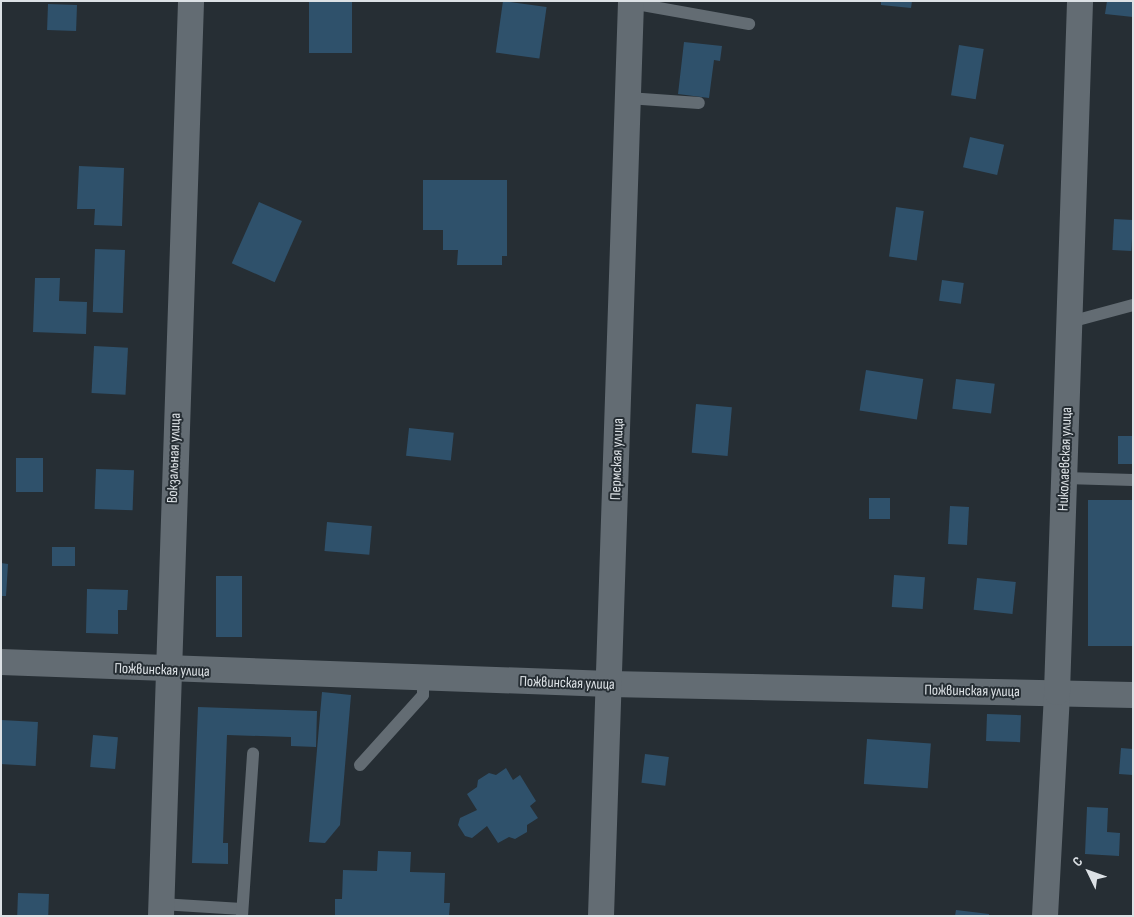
<!DOCTYPE html>
<meta charset="utf-8">
<style>
body{margin:0}
#map{position:relative;width:1134px;height:917px;overflow:hidden;background:#262e34;font-family:"Sofia Sans Condensed",sans-serif}
div>[style]{position:absolute}
.building>*{inset:0;background:#2f516b;transform-origin:0 0}
.service>*{height:12px;margin:-6px;padding:0 6px;transform-origin:6px;border-radius:6px;background:#636c73}
.minor>*{height:26px;margin:-13px;padding:0 13px;transform-origin:13px;border-radius:13px;background:#636c73}
span{translate:-50% -50%;white-space:nowrap;text-align:center;line-height:1.15;-webkit-text-stroke:4px #262e34;paint-order:stroke}
.street-label{font-size:15px;color:#dce1e5}
.frame{position:absolute;inset:0;border:2px solid #dce1e5;pointer-events:none}
.north{position:absolute;left:1064px;top:847px;width:50px;height:50px;-webkit-text-stroke:4px #262e34;paint-order:stroke;rotate:312deg;font-size:14px;font-weight:700;line-height:20px;text-align:center;color:#dce1e5}
.north::after{content:'';display:block;margin:auto;width:18px;height:22px;background:#dce1e5;clip-path:polygon(50% 0,100% 100%,50% 72%,0 100%)}
</style>
<div id="map">
<div class="building">
<div style="left:309px;top:1px;width:43px;height:52px"></div>
<div style="left:503px;top:1px;width:44px;height:52px;rotate:8deg"></div>
<div style="clip-path:polygon(881px 1px,912px 1px,911px 8px,881px 5px)"></div>
<div style="clip-path:polygon(1107px 1px,1133px 1px,1133px 17px,1105px 14px)"></div>
<div style="left:48px;top:4px;width:29px;height:26px;rotate:2deg"></div>
<div style="clip-path:polygon(684px 42px,722px 46px,720px 61px,714px 60px,709px 98px,678px 94px)"></div>
<div style="left:959px;top:45px;width:25px;height:51px;rotate:9deg"></div>
<div style="left:970px;top:137px;width:35px;height:31px;rotate:13deg"></div>
<div style="clip-path:polygon(79px 166px,124px 168px,122px 226px,94px 225px,95px 209px,77px 209px)"></div>
<div style="clip-path:polygon(423px 180px,507px 180px,507px 256px,502px 256px,502px 265px,457px 265px,458px 250px,443px 250px,443px 230px,423px 230px)"></div>
<div style="left:259px;top:202px;width:47px;height:67px;rotate:24deg"></div>
<div style="left:896px;top:207px;width:28px;height:50px;rotate:8deg"></div>
<div style="left:1114px;top:219px;width:19px;height:31px;rotate:3deg"></div>
<div style="left:95px;top:249px;width:30px;height:63px;rotate:2deg"></div>
<div style="clip-path:polygon(35px 278px,60px 278px,59px 301px,87px 302px,86px 334px,33px 332px)"></div>
<div style="left:942px;top:280px;width:22px;height:21px;rotate:8deg"></div>
<div style="left:94px;top:346px;width:34px;height:47px;rotate:3deg"></div>
<div style="left:866px;top:370px;width:58px;height:41px;rotate:9deg"></div>
<div style="left:956px;top:379px;width:39px;height:30px;rotate:7deg"></div>
<div style="left:696px;top:404px;width:36px;height:49px;rotate:5deg"></div>
<div style="left:409px;top:428px;width:45px;height:28px;rotate:6deg"></div>
<div style="left:1118px;top:436px;width:15px;height:28px"></div>
<div style="left:16px;top:458px;width:27px;height:34px"></div>
<div style="left:96px;top:469px;width:38px;height:40px;rotate:2deg"></div>
<div style="left:869px;top:498px;width:21px;height:21px"></div>
<div style="left:1088px;top:500px;width:45px;height:146px"></div>
<div style="left:950px;top:506px;width:19px;height:38px;rotate:3deg"></div>
<div style="left:327px;top:522px;width:45px;height:29px;rotate:5deg"></div>
<div style="left:75px;top:547px;width:19px;height:23px;rotate:90deg"></div>
<div style="clip-path:polygon(1px 563px,8px 564px,6px 596px,1px 596px)"></div>
<div style="left:894px;top:575px;width:31px;height:32px;rotate:4deg"></div>
<div style="left:216px;top:576px;width:26px;height:61px"></div>
<div style="left:977px;top:578px;width:39px;height:32px;rotate:6deg"></div>
<div style="clip-path:polygon(87px 589px,128px 590px,127px 610px,118px 610px,118px 634px,86px 633px)"></div>
<div style="clip-path:polygon(322px 692px,351px 695px,340px 825px,325px 843px,309px 842px)"></div>
<div style="clip-path:polygon(198px 707px,317px 711px,316px 747px,291px 746px,291px 737px,227px 735px,223px 843px,228px 843px,228px 864px,192px 863px)"></div>
<div style="left:987px;top:714px;width:34px;height:27px;rotate:2deg"></div>
<div style="left:1px;top:720px;width:37px;height:44px;rotate:3deg"></div>
<div style="left:93px;top:735px;width:25px;height:32px;rotate:5deg"></div>
<div style="left:867px;top:739px;width:64px;height:45px;rotate:4deg"></div>
<div style="clip-path:polygon(1121px 748px,1133px 749px,1133px 775px,1119px 774px)"></div>
<div style="left:645px;top:754px;width:24px;height:29px;rotate:7deg"></div>
<div style="clip-path:polygon(506px 768px,513px 780px,520px 775px,536px 801px,530px 806px,538px 818px,527px 825px,527px 832px,515px 839px,509px 837px,498px 843px,487px 826px,472px 838px,465px 836px,458px 825px,460px 818px,477px 810px,467px 794px,477px 787px,478px 780px,489px 773px,496px 775px)"></div>
<div style="clip-path:polygon(1087px 807px,1108px 808px,1107px 832px,1120px 833px,1119px 856px,1085px 854px)"></div>
<div style="clip-path:polygon(378px 851px,411px 852px,410px 872px,445px 873px,444px 903px,450px 903px,449px 916px,335px 916px,335px 899px,342px 899px,343px 870px,377px 871px)"></div>
<div style="left:18px;top:893px;width:31px;height:23px;rotate:2deg"></div>
<div style="clip-path:polygon(956px 910px,989px 914px,989px 916px,955px 916px)"></div>
</div>
<div class="service">
<div style="left:631px;top:3px;width:120px;rotate:10.1deg"></div>
<div style="left:628px;top:98px;width:71px;rotate:4deg"></div>
<div style="left:1070px;top:322px;width:65px;rotate:-15.1deg"></div>
<div style="left:1065px;top:478px;width:68px;rotate:1.7deg"></div>
<div style="left:360px;top:765px;width:94px;rotate:-48deg"></div>
<div style="left:423px;top:695px;width:17px;rotate:-90deg"></div>
<div style="left:161px;top:904px;width:81px;rotate:3.5deg"></div>
<div style="left:242px;top:916px;width:163px;rotate:-86.1deg"></div>
</div>
<div class="minor">
<div style="left:1px;top:662px;width:609px;rotate:2.07deg"></div>
<div style="left:610px;top:684px;width:523px;rotate:1.2deg"></div>
<div style="left:161px;top:916px;width:915px;rotate:-88.12deg"></div>
<div style="left:601px;top:916px;width:915px;rotate:-88.12deg"></div>
<div style="left:1045px;top:916px;width:224px;rotate:-86.9deg"></div>
<div style="left:1057px;top:692px;width:691px;rotate:-88.09deg"></div>
</div>
<div class="street-label">
<span style="left:174px;top:458px;rotate:-88deg">Вокзальная улица</span>
<span style="left:617px;top:459px;rotate:-88deg">Пермская улица</span>
<span style="left:1065px;top:459px;rotate:-88deg">Николаевская улица</span>
<span style="left:162px;top:670px;rotate:2deg">Пожвинская улица</span>
<span style="left:567px;top:683px;rotate:2deg">Пожвинская улица</span>
<span style="left:972px;top:691px;rotate:1deg">Пожвинская улица</span>
</div>
<div class="frame"></div>
<div class="north">С</div>
</div>
